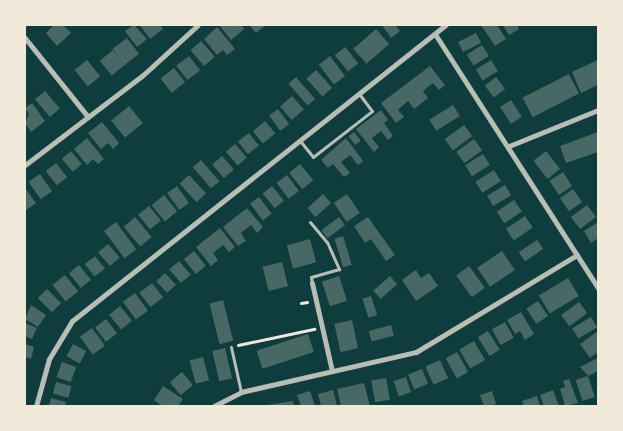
<!DOCTYPE html>
<style>
body{margin:0}
#map{position:relative;width:623px;height:431px;overflow:hidden;background:#0f3d3e;font-family:Inter,sans-serif}
div>[style]{position:absolute}
.building>*{inset:0;background:#486865;transform-origin:0 0}
.path>*{height:2.5px;margin:-1.25px;padding:0 1.25px;transform-origin:1.25px;border-radius:1.25px;background:#f1e9da}
.service>*{height:3px;margin:-1.5px;padding:0 1.5px;transform-origin:1.5px;border-radius:1.5px;background:#b8beb3}
.minor>*{height:5px;margin:-2.5px;padding:0 2.5px;transform-origin:2.5px;border-radius:2.5px;background:#b8beb3}
span{translate:-50% -50%;white-space:nowrap;text-align:center;line-height:1.15;-webkit-text-stroke:4px #f1e9da;paint-order:stroke}
.frame{position:absolute;inset:0;border:26px solid #f1e9da;pointer-events:none}
</style>
<div id="map">
<div class="building">
<div style="clip-path:polygon(54px 25px,63px 25px,71px 33px,57px 46px,46px 33px)"></div>
<div style="clip-path:polygon(134px 25px,147px 39px,137px 47px,125px 31px)"></div>
<div style="clip-path:polygon(140px 25px,160px 25px,163px 29px,150px 39px)"></div>
<div style="clip-path:polygon(219px 25px,241px 25px,244px 29px,231px 40px)"></div>
<div style="clip-path:polygon(249px 25px,266px 25px,256px 33px)"></div>
<div style="clip-path:polygon(382px 25px,395px 25px,400px 31px,391px 38px)"></div>
<div style="clip-path:polygon(481px 25px,497px 25px,506px 39px,495px 46px)"></div>
<div style="clip-path:polygon(503px 25px,517px 25px,519px 29px,509px 35px)"></div>
<div style="clip-path:polygon(217px 27px,235px 49px,227px 55px,223px 50px,217px 55px,204px 39px)"></div>
<div style="left:376px;top:29px;width:20px;height:30px;rotate:49deg"></div>
<div style="left:476px;top:33px;width:11px;height:20px;rotate:63deg"></div>
<div style="left:127px;top:38px;width:20px;height:18px;rotate:53deg"></div>
<div style="left:201px;top:41px;width:21px;height:14px;rotate:49deg"></div>
<div style="left:482px;top:45px;width:13px;height:18px;rotate:58deg"></div>
<div style="left:345px;top:47px;width:21px;height:13px;rotate:51deg"></div>
<div style="left:113px;top:50px;width:19px;height:17px;rotate:51deg"></div>
<div style="left:189px;top:56px;width:18px;height:16px;rotate:52deg"></div>
<div style="left:330px;top:56px;width:25px;height:14px;rotate:53deg"></div>
<div style="left:87px;top:60px;width:21px;height:16px;rotate:51deg"></div>
<div style="left:491px;top:60px;width:13px;height:18px;rotate:58deg"></div>
<div style="clip-path:polygon(598px 60px,598px 85px,581px 93px,572px 72px)"></div>
<div style="clip-path:polygon(430px 66px,445px 85px,439px 90px,433px 83px,423px 91px,428px 98px,414px 109px,408px 101px,398px 110px,404px 117px,396px 123px,381px 103px)"></div>
<div style="left:174px;top:68px;width:18px;height:17px;rotate:52deg"></div>
<div style="left:316px;top:70px;width:24px;height:13px;rotate:48deg"></div>
<div style="left:569px;top:74px;width:22px;height:52px;rotate:63deg"></div>
<div style="left:296px;top:77px;width:29px;height:10px;rotate:49deg"></div>
<div style="left:496px;top:77px;width:15px;height:14px;rotate:53deg"></div>
<div style="left:45px;top:91px;width:23px;height:13px;rotate:50deg"></div>
<div style="left:292px;top:96px;width:18px;height:16px;rotate:49deg"></div>
<div style="left:511px;top:100px;width:20px;height:13px;rotate:57deg"></div>
<div style="clip-path:polygon(32px 103px,45px 121px,31px 132px,25px 123px,29px 114px,25px 108px)"></div>
<div style="left:453px;top:105px;width:13px;height:28px;rotate:58deg"></div>
<div style="left:129px;top:106px;width:22px;height:23px;rotate:51deg"></div>
<div style="left:278px;top:109px;width:19px;height:11px;rotate:54deg"></div>
<div style="clip-path:polygon(381px 110px,388px 120px,384px 123px,393px 136px,388px 140px,381px 131px,372px 138px,379px 147px,374px 152px,356px 129px)"></div>
<div style="left:265px;top:121px;width:16px;height:16px;rotate:50deg"></div>
<div style="clip-path:polygon(102px 122px,119px 143px,113px 149px,108px 143px,101px 149px,88px 133px)"></div>
<div style="left:464px;top:125px;width:14px;height:24px;rotate:54deg"></div>
<div style="left:354px;top:132px;width:11px;height:7px;rotate:52deg"></div>
<div style="clip-path:polygon(598px 132px,598px 152px,566px 163px,560px 146px)"></div>
<div style="left:249px;top:133px;width:16px;height:14px;rotate:52deg"></div>
<div style="clip-path:polygon(87px 138px,104px 159px,98px 164px,93px 159px,87px 165px,74px 149px)"></div>
<div style="clip-path:polygon(346px 138px,363px 161px,358px 165px,350px 155px,341px 162px,350px 173px,344px 177px,333px 164px,328px 168px,321px 160px)"></div>
<div style="left:474px;top:139px;width:14px;height:22px;rotate:54deg"></div>
<div style="left:235px;top:144px;width:18px;height:12px;rotate:49deg"></div>
<div style="left:71px;top:151px;width:17px;height:12px;rotate:50deg"></div>
<div style="left:546px;top:151px;width:23px;height:16px;rotate:52deg"></div>
<div style="left:483px;top:154px;width:13px;height:21px;rotate:58deg"></div>
<div style="left:222px;top:156px;width:18px;height:13px;rotate:49deg"></div>
<div style="left:201px;top:160px;width:28px;height:11px;rotate:49deg"></div>
<div style="left:56px;top:163px;width:18px;height:13px;rotate:52deg"></div>
<div style="left:300px;top:164px;width:21px;height:14px;rotate:51deg"></div>
<div style="left:494px;top:170px;width:13px;height:22px;rotate:58deg"></div>
<div style="left:563px;top:172px;width:17px;height:16px;rotate:57deg"></div>
<div style="left:40px;top:174px;width:21px;height:14px;rotate:55deg"></div>
<div style="left:189px;top:175px;width:25px;height:13px;rotate:47deg"></div>
<div style="left:287px;top:175px;width:20px;height:13px;rotate:53deg"></div>
<div style="left:505px;top:185px;width:12px;height:21px;rotate:59deg"></div>
<div style="left:177px;top:186px;width:21px;height:12px;rotate:55deg"></div>
<div style="left:272px;top:186px;width:19px;height:12px;rotate:51deg"></div>
<div style="clip-path:polygon(25px 188px,36px 203px,25px 211px)"></div>
<div style="left:573px;top:189px;width:16px;height:16px;rotate:55deg"></div>
<div style="left:323px;top:194px;width:12px;height:21px;rotate:48deg"></div>
<div style="left:347px;top:194px;width:23px;height:16px;rotate:56deg"></div>
<div style="left:164px;top:195px;width:21px;height:16px;rotate:51deg"></div>
<div style="left:259px;top:197px;width:21px;height:11px;rotate:53deg"></div>
<div style="left:514px;top:200px;width:14px;height:21px;rotate:56deg"></div>
<div style="left:587px;top:205px;width:15px;height:20px;rotate:53deg"></div>
<div style="left:149px;top:206px;width:19px;height:14px;rotate:51deg"></div>
<div style="clip-path:polygon(247px 208px,263px 227px,257px 233px,251px 225px,241px 233px,246px 241px,238px 246px,223px 227px)"></div>
<div style="left:525px;top:216px;width:14px;height:23px;rotate:56deg"></div>
<div style="left:135px;top:217px;width:26px;height:15px;rotate:50deg"></div>
<div style="left:339px;top:217px;width:10px;height:22px;rotate:53deg"></div>
<div style="clip-path:polygon(368px 217px,395px 255px,386px 261px,371px 239px,365px 243px,354px 226px)"></div>
<div style="left:116px;top:222px;width:34px;height:15px;rotate:53deg"></div>
<div style="clip-path:polygon(598px 222px,598px 238px,591px 243px,584px 231px)"></div>
<div style="clip-path:polygon(220px 228px,235px 247px,229px 252px,223px 245px,213px 253px,218px 260px,211px 266px,196px 247px)"></div>
<div style="left:343px;top:236px;width:30px;height:9px;rotate:73deg"></div>
<div style="left:310px;top:239px;width:24px;height:24px;rotate:75deg"></div>
<div style="left:537px;top:240px;width:11px;height:22px;rotate:56deg"></div>
<div style="left:108px;top:244px;width:18px;height:13px;rotate:49deg"></div>
<div style="left:194px;top:251px;width:19px;height:13px;rotate:51deg"></div>
<div style="left:502px;top:251px;width:23px;height:30px;rotate:56deg"></div>
<div style="left:95px;top:256px;width:16px;height:13px;rotate:52deg"></div>
<div style="left:179px;top:261px;width:18px;height:13px;rotate:49deg"></div>
<div style="left:282px;top:262px;width:25px;height:20px;rotate:76deg"></div>
<div style="left:79px;top:265px;width:19px;height:13px;rotate:51deg"></div>
<div style="left:469px;top:266px;width:27px;height:16px;rotate:54deg"></div>
<div style="clip-path:polygon(416px 270px,421px 278px,429px 273px,438px 286px,416px 301px,402px 280px)"></div>
<div style="left:165px;top:273px;width:16px;height:12px;rotate:47deg"></div>
<div style="left:65px;top:275px;width:21px;height:16px;rotate:51deg"></div>
<div style="left:339px;top:276px;width:26px;height:18px;rotate:72deg"></div>
<div style="left:390px;top:276px;width:11px;height:22px;rotate:49deg"></div>
<div style="left:568px;top:278px;width:21px;height:34px;rotate:59deg"></div>
<div style="left:152px;top:283px;width:18px;height:16px;rotate:52deg"></div>
<div style="left:47px;top:289px;width:20px;height:13px;rotate:45deg"></div>
<div style="left:135px;top:293px;width:22px;height:15px;rotate:54deg"></div>
<div style="left:371px;top:296px;width:20px;height:9px;rotate:72deg"></div>
<div style="left:223px;top:300px;width:42px;height:14px;rotate:76deg"></div>
<div style="left:538px;top:301px;width:18px;height:14px;rotate:56deg"></div>
<div style="left:579px;top:302px;width:14px;height:22px;rotate:54deg"></div>
<div style="clip-path:polygon(31px 305px,46px 315px,38px 327px,25px 319px)"></div>
<div style="left:120px;top:306px;width:19px;height:14px;rotate:51deg"></div>
<div style="clip-path:polygon(521px 312px,534px 334px,525px 340px,520px 331px,515px 334px,507px 320px)"></div>
<div style="left:591px;top:317px;width:12px;height:22px;rotate:59deg"></div>
<div style="left:106px;top:319px;width:18px;height:14px;rotate:52deg"></div>
<div style="left:352px;top:320px;width:29px;height:18px;rotate:78deg"></div>
<div style="left:505px;top:322px;width:18px;height:15px;rotate:61deg"></div>
<div style="clip-path:polygon(25px 323px,37px 328px,32px 339px,25px 336px)"></div>
<div style="left:391px;top:325px;width:11px;height:23px;rotate:75deg"></div>
<div style="left:92px;top:328px;width:22px;height:15px;rotate:54deg"></div>
<div style="left:488px;top:331px;width:22px;height:12px;rotate:58deg"></div>
<div style="clip-path:polygon(598px 331px,598px 352px,590px 358px,580px 344px)"></div>
<div style="left:308px;top:334px;width:19px;height:54px;rotate:72deg"></div>
<div style="left:474px;top:341px;width:22px;height:17px;rotate:60deg"></div>
<div style="clip-path:polygon(25px 344px,34px 347px,31px 359px,25px 357px)"></div>
<div style="left:73px;top:344px;width:15px;height:14px;rotate:28deg"></div>
<div style="left:225px;top:348px;width:31px;height:13px;rotate:77deg"></div>
<div style="left:457px;top:352px;width:23px;height:13px;rotate:61deg"></div>
<div style="left:203px;top:357px;width:24px;height:14px;rotate:75deg"></div>
<div style="clip-path:polygon(598px 358px,598px 371px,588px 376px,580px 367px)"></div>
<div style="left:440px;top:360px;width:20px;height:16px;rotate:66deg"></div>
<div style="left:62px;top:362px;width:15px;height:16px;rotate:20deg"></div>
<div style="left:422px;top:369px;width:16px;height:15px;rotate:68deg"></div>
<div style="left:182px;top:372px;width:17px;height:16px;rotate:50deg"></div>
<div style="left:588px;top:376px;width:22px;height:13px;rotate:72deg"></div>
<div style="left:406px;top:377px;width:16px;height:13px;rotate:72deg"></div>
<div style="left:386px;top:378px;width:22px;height:15px;rotate:80deg"></div>
<div style="clip-path:polygon(569px 379px,578px 403px,565px 406px,560px 389px,565px 387px,563px 381px)"></div>
<div style="left:56px;top:382px;width:16px;height:12px;rotate:15deg"></div>
<div style="clip-path:polygon(364px 383px,370px 406px,341px 406px,337px 389px)"></div>
<div style="clip-path:polygon(163px 386px,183px 399px,178px 406px,162px 406px,154px 400px)"></div>
<div style="clip-path:polygon(333px 390px,337px 406px,321px 406px,318px 394px)"></div>
<div style="clip-path:polygon(553px 390px,559px 406px,544px 406px,540px 395px)"></div>
<div style="clip-path:polygon(310px 391px,315px 406px,301px 406px,297px 395px)"></div>
<div style="clip-path:polygon(492px 391px,496px 404px,484px 406px,480px 395px)"></div>
<div style="clip-path:polygon(537px 396px,540px 406px,524px 406px,522px 401px)"></div>
<div style="clip-path:polygon(51px 398px,66px 402px,65px 406px,49px 406px)"></div>
<div style="clip-path:polygon(293px 401px,294px 406px,268px 406px,268px 405px)"></div>
</div>
<div class="path">
<div style="left:301px;top:303px;width:6px;rotate:-9deg"></div>
<div style="left:238px;top:345px;width:78px;rotate:-11.9deg"></div>
</div>
<div class="service">
<div style="left:301px;top:142px;width:19px;rotate:51deg"></div>
<div style="left:313px;top:157px;width:75px;rotate:-37.9deg"></div>
<div style="left:372px;top:111px;width:20px;rotate:-127deg"></div>
<div style="left:310px;top:222px;width:26px;rotate:50deg"></div>
<div style="left:327px;top:242px;width:30px;rotate:66deg"></div>
<div style="left:339px;top:269px;width:29px;rotate:164deg"></div>
<div style="left:311px;top:277px;width:6px;rotate:81deg"></div>
<div style="left:231px;top:347px;width:46px;rotate:77.5deg"></div>
</div>
<div class="minor">
<div style="left:435px;top:34px;width:302px;rotate:57.3deg"></div>
<div style="left:25px;top:38px;width:101px;rotate:51.4deg"></div>
<div style="left:509px;top:146px;width:96px;rotate:-22deg"></div>
<div style="left:25px;top:165px;width:148px;rotate:-37.3deg"></div>
<div style="left:143px;top:75px;width:74px;rotate:-42.3deg"></div>
<div style="left:312px;top:283px;width:90px;rotate:77.2deg"></div>
<div style="left:36px;top:406px;width:49px;rotate:-74.5deg"></div>
<div style="left:49px;top:359px;width:44px;rotate:-58.8deg"></div>
<div style="left:72px;top:321px;width:477px;rotate:-38.4deg"></div>
<div style="left:214px;top:406px;width:30px;rotate:-27deg"></div>
<div style="left:241px;top:392px;width:180px;rotate:-12.9deg"></div>
<div style="left:416px;top:352px;width:188px;rotate:-31.1deg"></div>
</div>
<div class="frame"></div>
</div>
